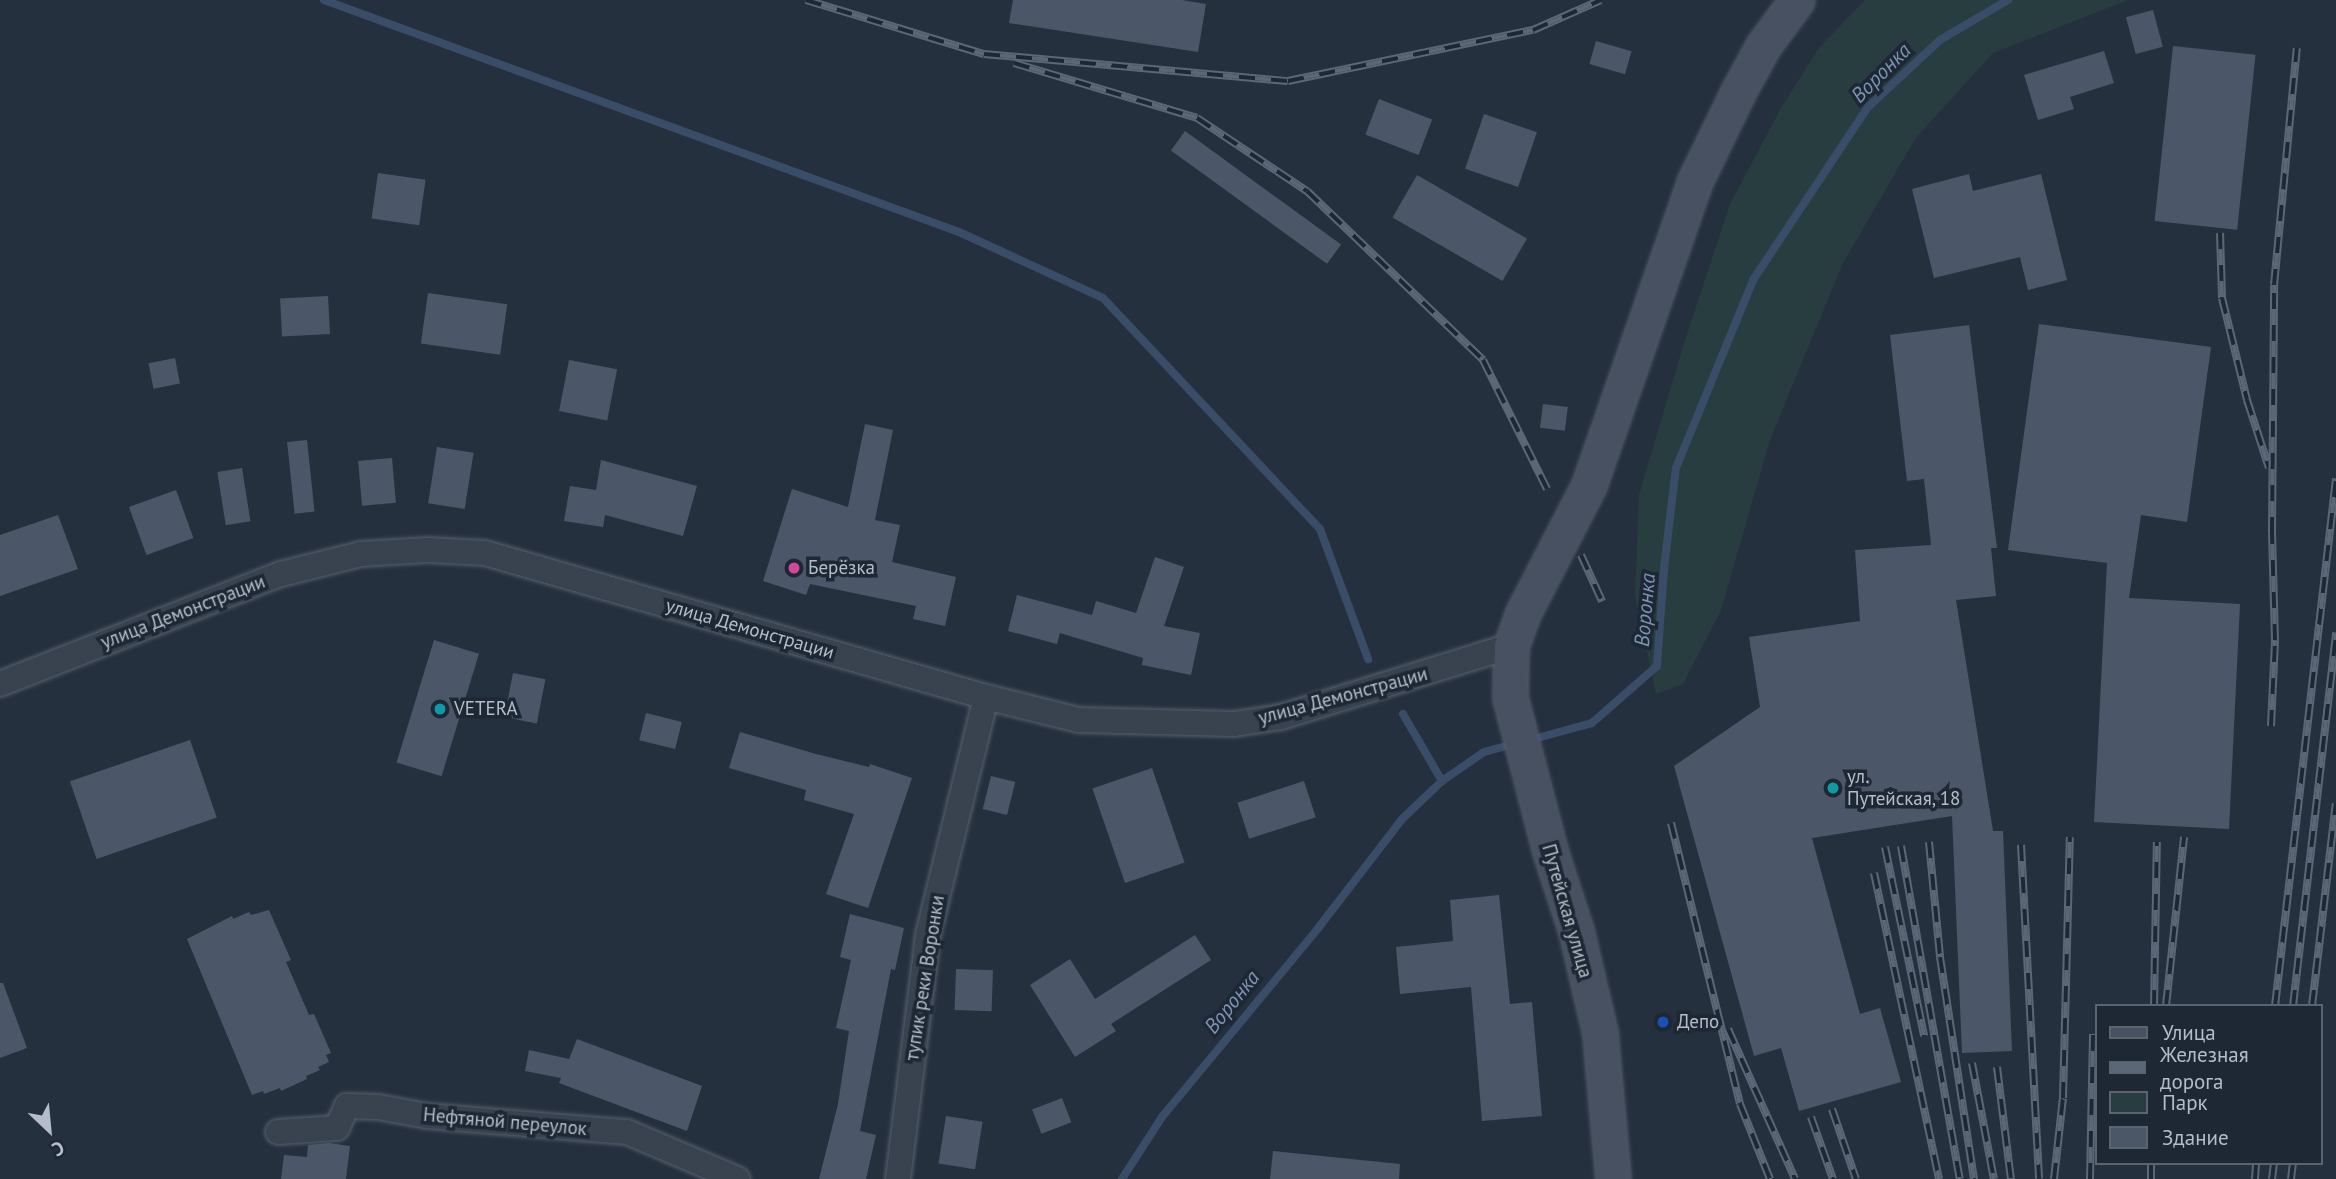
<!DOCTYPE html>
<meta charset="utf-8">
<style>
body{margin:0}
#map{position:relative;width:2336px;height:1179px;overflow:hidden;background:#25303f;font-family:"PT Sans",sans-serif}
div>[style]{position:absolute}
.green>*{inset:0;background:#273d40}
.stream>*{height:8px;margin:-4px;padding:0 4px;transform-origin:4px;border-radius:4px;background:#3a4d68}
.building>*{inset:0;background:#4b5768;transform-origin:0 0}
.roads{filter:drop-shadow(0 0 2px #57606d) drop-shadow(0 0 2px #57606d)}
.street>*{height:24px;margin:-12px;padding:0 12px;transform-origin:12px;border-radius:12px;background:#39424f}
.secondary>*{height:33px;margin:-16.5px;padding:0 16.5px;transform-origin:16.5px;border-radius:16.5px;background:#475162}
.rail>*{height:8px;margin-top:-4px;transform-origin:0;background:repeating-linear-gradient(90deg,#1e2734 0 16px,#5b6676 0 32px);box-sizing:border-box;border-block:2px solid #5b6676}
.dots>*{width:19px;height:19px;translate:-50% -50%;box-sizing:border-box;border:4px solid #1e2734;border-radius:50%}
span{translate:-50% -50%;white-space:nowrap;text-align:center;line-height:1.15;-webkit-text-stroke:7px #1e2734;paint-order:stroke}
.poi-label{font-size:19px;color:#b5bdca}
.left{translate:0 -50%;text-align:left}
.street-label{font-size:19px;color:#b5bdca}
.water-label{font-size:21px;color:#7c93b2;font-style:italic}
.legend{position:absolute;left:2095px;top:1004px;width:228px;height:161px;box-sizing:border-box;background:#1e2734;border:2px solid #5a6370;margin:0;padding:9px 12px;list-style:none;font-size:21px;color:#b5bdca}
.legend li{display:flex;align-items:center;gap:14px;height:35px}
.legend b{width:35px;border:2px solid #5a6370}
.north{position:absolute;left:14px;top:1095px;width:70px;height:70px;-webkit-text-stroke:5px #1e2734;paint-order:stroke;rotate:154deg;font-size:19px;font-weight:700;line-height:28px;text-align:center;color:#b5bdca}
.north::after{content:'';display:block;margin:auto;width:24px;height:32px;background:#b5bdca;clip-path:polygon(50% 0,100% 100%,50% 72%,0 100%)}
</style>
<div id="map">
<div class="green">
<div style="clip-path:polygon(1865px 0,2128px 0,1993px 53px,1915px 139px,1842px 265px,1770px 440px,1721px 610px,1683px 684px,1656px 694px,1635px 595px,1639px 495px,1684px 343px,1730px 204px,1780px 110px,1818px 49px)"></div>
</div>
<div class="stream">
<div style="left:324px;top:0;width:676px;rotate:20.07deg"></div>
<div style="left:959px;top:232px;width:158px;rotate:24.6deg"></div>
<div style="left:1103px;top:298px;width:317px;rotate:46.8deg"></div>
<div style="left:1320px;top:529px;width:139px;rotate:69.7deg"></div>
<div style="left:1403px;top:714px;width:78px;rotate:59.8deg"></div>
<div style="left:1530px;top:740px;width:64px;rotate:-15.3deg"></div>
<div style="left:1592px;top:723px;width:86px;rotate:-41.2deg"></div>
<div style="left:1657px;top:666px;width:98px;rotate:-85.9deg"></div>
<div style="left:1664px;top:568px;width:101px;rotate:-83.2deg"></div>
<div style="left:1676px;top:468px;width:203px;rotate:-67.7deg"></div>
<div style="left:1753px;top:280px;width:208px;rotate:-56.4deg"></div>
<div style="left:1868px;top:107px;width:98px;rotate:-42.9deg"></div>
<div style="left:1940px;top:40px;width:79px;rotate:-30.5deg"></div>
<div style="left:1122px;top:1179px;width:74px;rotate:-57.2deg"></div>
<div style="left:1162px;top:1117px;width:246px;rotate:-50.4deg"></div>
<div style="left:1319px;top:927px;width:138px;rotate:-52.4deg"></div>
<div style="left:1403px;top:818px;width:54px;rotate:-43.5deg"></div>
<div style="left:1442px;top:781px;width:51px;rotate:-34.6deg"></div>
<div style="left:1484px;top:752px;width:31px;rotate:-15deg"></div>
</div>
<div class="building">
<div style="clip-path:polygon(1013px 0,1182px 0,1206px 4px,1198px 52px,1009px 23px)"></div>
<div style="left:2153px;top:10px;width:38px;height:28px;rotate:75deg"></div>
<div style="left:1596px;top:41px;width:37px;height:24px;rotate:16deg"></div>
<div style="left:2173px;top:46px;width:83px;height:176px;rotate:6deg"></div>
<div style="clip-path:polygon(2104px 51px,2114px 83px,2070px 97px,2074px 109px,2038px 120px,2024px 75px)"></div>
<div style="left:1379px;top:99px;width:57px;height:38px;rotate:21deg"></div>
<div style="left:1484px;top:114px;width:56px;height:58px;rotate:19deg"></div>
<div style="left:1185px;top:131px;width:193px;height:24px;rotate:36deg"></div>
<div style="left:378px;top:173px;width:48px;height:46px;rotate:8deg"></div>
<div style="clip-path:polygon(1969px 174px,1973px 191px,2041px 174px,2067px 280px,2028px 290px,2020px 257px,1934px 278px,1912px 189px)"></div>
<div style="left:1417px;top:175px;width:127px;height:49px;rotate:30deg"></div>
<div style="left:428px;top:293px;width:80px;height:51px;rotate:8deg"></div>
<div style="left:328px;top:296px;width:38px;height:48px;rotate:87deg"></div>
<div style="clip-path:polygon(2039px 324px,2211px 347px,2187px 522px,2141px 515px,2129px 598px,2240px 604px,2229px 829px,2094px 822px,2107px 563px,2008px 550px)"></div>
<div style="clip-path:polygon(1969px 325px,1997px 548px,1991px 548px,1996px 596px,1956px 600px,1993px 831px,2003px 831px,2012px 1051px,1962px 1053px,1952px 816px,1812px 838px,1860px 1014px,1880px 1008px,1901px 1082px,1799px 1111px,1781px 1048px,1754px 1056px,1674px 766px,1760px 707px,1749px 637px,1860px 621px,1855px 550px,1931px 545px,1924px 479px,1907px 481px,1890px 335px)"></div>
<div style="left:175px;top:358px;width:26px;height:27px;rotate:79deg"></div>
<div style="left:569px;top:360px;width:49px;height:52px;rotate:11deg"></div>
<div style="left:1543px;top:404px;width:25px;height:24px;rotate:7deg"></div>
<div style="clip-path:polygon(865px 424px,893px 430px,875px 520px,900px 525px,892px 562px,956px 577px,945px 626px,913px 619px,916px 606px,810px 584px,806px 595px,763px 581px,792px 489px,848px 507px)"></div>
<div style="left:307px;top:440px;width:72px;height:20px;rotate:84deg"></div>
<div style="left:437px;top:447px;width:37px;height:57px;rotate:9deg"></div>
<div style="left:392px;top:458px;width:45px;height:34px;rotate:85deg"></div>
<div style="clip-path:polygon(601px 460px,697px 486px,683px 536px,605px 515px,603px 527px,564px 521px,570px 486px,596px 490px)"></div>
<div style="left:242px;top:468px;width:54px;height:25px;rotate:81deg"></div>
<div style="left:176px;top:490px;width:51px;height:50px;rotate:70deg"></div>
<div style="clip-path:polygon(58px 515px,78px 569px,0 596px,0 535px)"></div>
<div style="clip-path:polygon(1155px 557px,1184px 567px,1164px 626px,1200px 633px,1191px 675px,1142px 665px,1143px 658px,1060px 633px,1057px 644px,1008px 631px,1017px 595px,1092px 615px,1096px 601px,1136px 613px)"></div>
<div style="left:434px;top:640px;width:47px;height:128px;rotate:17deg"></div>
<div style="left:513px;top:673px;width:33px;height:45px;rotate:11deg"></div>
<div style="left:646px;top:713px;width:37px;height:28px;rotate:14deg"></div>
<div style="clip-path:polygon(740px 732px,816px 754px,869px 767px,870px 764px,912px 778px,868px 908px,826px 894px,854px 814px,804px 800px,806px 790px,729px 768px)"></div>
<div style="left:190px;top:740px;width:82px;height:127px;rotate:71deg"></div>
<div style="left:1152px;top:768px;width:100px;height:63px;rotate:71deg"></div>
<div style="left:991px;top:776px;width:25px;height:34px;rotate:14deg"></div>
<div style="left:1304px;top:781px;width:38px;height:70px;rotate:72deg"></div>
<div style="clip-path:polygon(1499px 895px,1510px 1004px,1532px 1002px,1542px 1116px,1482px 1121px,1471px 987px,1400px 994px,1396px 947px,1453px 941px,1450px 900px)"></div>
<div style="clip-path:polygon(269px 910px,291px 960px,286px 962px,309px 1015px,314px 1014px,331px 1053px,326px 1055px,329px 1062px,318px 1067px,320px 1070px,306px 1076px,307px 1079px,281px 1091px,280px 1088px,264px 1094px,263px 1091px,252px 1095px,187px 939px,232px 916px,233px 919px,249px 912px,251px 915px)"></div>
<div style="clip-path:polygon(850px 914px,904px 928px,895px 970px,891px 969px,860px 1131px,876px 1135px,866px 1179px,819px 1179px,838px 1104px,849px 1031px,836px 1028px,851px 960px,840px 957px)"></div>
<div style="clip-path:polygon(1195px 935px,1211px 960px,1111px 1024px,1116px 1031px,1075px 1057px,1030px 985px,1070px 959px,1095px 999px)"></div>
<div style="left:956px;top:969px;width:37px;height:41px;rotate:2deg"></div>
<div style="clip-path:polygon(0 983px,3px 983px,27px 1048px,0 1058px)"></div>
<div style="clip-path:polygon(577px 1039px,702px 1086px,687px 1131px,559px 1083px,561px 1078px,525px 1071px,529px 1050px,569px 1059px)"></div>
<div style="left:1062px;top:1098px;width:26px;height:32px;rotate:69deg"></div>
<div style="left:946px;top:1116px;width:37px;height:48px;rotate:9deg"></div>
<div style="clip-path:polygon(329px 1143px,350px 1146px,346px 1179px,281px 1179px,284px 1155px,307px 1157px,308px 1145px)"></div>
<div style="clip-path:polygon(1273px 1151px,1400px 1164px,1399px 1179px,1270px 1179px)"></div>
</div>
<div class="roads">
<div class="street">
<div style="left:0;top:684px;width:302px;rotate:-21.4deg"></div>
<div style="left:281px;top:574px;width:82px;rotate:-14deg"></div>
<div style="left:361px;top:554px;width:67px;rotate:-3.4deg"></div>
<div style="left:428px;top:550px;width:57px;rotate:3deg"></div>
<div style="left:485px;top:553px;width:521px;rotate:16.04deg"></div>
<div style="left:986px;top:697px;width:96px;rotate:13.9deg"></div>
<div style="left:1079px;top:720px;width:155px;rotate:1.5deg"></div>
<div style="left:1234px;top:724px;width:48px;rotate:-8.5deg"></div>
<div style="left:1281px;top:717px;width:241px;rotate:-17.2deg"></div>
<div style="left:278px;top:1132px;width:59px;rotate:-3.9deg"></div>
<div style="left:337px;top:1128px;width:24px;rotate:-66deg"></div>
<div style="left:347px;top:1106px;width:31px;rotate:2deg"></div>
<div style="left:378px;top:1107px;width:50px;rotate:10.4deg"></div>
<div style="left:427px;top:1116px;width:201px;rotate:4.6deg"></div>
<div style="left:627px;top:1132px;width:120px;rotate:23.1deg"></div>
<div style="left:898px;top:1179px;width:246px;rotate:-83deg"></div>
<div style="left:928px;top:935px;width:245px;rotate:-76.3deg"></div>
</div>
<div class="secondary">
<div style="left:1613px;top:1179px;width:147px;rotate:-95.1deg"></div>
<div style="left:1600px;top:1033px;width:105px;rotate:-103.2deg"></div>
<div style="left:1576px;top:931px;width:84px;rotate:-108deg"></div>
<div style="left:1550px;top:851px;width:159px;rotate:-104.6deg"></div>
<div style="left:1510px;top:697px;width:51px;rotate:-88.9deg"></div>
<div style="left:1511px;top:646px;width:35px;rotate:-70deg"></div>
<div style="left:1523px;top:613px;width:144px;rotate:-62.7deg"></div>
<div style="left:1589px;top:485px;width:320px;rotate:-70.8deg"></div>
<div style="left:1694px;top:183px;width:101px;rotate:-64.2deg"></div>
<div style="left:1738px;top:92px;width:52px;rotate:-61.5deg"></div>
<div style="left:1763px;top:46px;width:57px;rotate:-53.5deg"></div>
</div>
</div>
<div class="rail">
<div style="left:806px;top:0;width:186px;rotate:16.9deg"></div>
<div style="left:984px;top:54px;width:305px;rotate:5.1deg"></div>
<div style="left:1288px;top:81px;width:250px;rotate:-11.8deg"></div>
<div style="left:1533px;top:30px;width:74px;rotate:-23.8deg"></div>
<div style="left:1014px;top:63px;width:191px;rotate:16.7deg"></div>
<div style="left:1197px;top:118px;width:132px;rotate:33.6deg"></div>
<div style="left:1307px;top:191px;width:244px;rotate:43.8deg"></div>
<div style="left:1483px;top:360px;width:144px;rotate:63.6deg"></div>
<div style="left:2220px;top:233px;width:65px;rotate:88.2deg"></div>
<div style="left:2222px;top:298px;width:105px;rotate:76.2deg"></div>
<div style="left:2247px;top:400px;width:71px;rotate:72.1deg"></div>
<div style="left:1581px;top:555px;width:51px;rotate:65.5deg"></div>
<div style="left:2271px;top:726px;width:86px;rotate:-87.3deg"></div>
<div style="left:2275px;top:640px;width:107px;rotate:-91.6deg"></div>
<div style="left:2272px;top:533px;width:248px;rotate:-89.5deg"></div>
<div style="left:2274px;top:285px;width:238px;rotate:-84.5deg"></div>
<div style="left:1671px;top:823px;width:289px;rotate:76.2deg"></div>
<div style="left:1740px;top:1104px;width:81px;rotate:68.2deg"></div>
<div style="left:1929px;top:842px;width:116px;rotate:84.5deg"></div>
<div style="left:1940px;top:957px;width:225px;rotate:81.3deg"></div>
<div style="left:2021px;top:845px;width:334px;rotate:86.9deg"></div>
<div style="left:1901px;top:846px;width:338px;rotate:80deg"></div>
<div style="left:1885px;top:847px;width:193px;rotate:78.3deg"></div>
<div style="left:1874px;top:873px;width:313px;rotate:78deg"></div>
<div style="left:2154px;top:1006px;width:164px;rotate:-89deg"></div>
<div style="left:2166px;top:1006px;width:170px;rotate:-83.9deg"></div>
<div style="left:2275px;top:1006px;width:531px;rotate:-83.4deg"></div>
<div style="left:2293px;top:1006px;width:376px;rotate:-83.4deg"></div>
<div style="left:2312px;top:1006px;width:204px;rotate:-83.3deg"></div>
<div style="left:1728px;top:1029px;width:164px;rotate:65.9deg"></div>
<div style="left:1972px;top:1063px;width:118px;rotate:79.3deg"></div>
<div style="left:1997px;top:1067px;width:113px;rotate:82.9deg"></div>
<div style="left:1832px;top:1109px;width:74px;rotate:71.1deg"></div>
<div style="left:1811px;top:1117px;width:66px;rotate:70.5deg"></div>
<div style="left:2054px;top:1179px;width:81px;rotate:-83.7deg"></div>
<div style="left:2063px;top:1098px;width:261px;rotate:-88.5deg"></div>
<div style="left:2090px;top:1179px;width:145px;rotate:-88.8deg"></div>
<div style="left:2151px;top:1179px;width:16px;rotate:-90deg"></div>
<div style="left:2255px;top:1179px;width:16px;rotate:-86deg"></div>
<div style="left:2272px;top:1179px;width:16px;rotate:-83deg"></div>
<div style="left:2291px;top:1179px;width:16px;rotate:-83deg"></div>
</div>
<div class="dots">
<div style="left:794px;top:568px;background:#d1479c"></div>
<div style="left:440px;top:709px;background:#0f9aa8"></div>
<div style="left:1833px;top:788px;background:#0f9aa8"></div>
<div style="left:1663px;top:1022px;background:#1a4fb4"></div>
</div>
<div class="poi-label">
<span class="left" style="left:808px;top:568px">Берёзка</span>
<span class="left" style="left:454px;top:709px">VETERA</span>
<span class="left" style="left:1847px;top:788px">ул.<br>Путейская, 18</span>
<span class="left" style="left:1677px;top:1022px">Депо</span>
</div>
<div class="street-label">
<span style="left:183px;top:612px;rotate:-21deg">улица Демонстрации</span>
<span style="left:750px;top:629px;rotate:16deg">улица Демонстрации</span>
<span style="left:1343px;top:696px;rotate:-15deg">улица Демонстрации</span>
<span style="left:1567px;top:911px;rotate:74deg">Путейская улица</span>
<span style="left:925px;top:978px;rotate:-81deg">тупик реки Воронки</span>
<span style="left:505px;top:1122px;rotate:5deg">Нефтяной переулок</span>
</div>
<div class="water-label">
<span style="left:1881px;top:73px;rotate:-45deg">Воронка</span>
<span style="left:1645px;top:610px;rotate:-85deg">Воронка</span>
<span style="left:1232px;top:1002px;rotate:-51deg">Воронка</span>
</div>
<ul class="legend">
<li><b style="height:9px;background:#475162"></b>Улица</li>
<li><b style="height:9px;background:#5b6676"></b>Железная дорога</li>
<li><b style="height:19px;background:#273d40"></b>Парк</li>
<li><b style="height:19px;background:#4b5768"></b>Здание</li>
</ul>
<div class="north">С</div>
</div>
